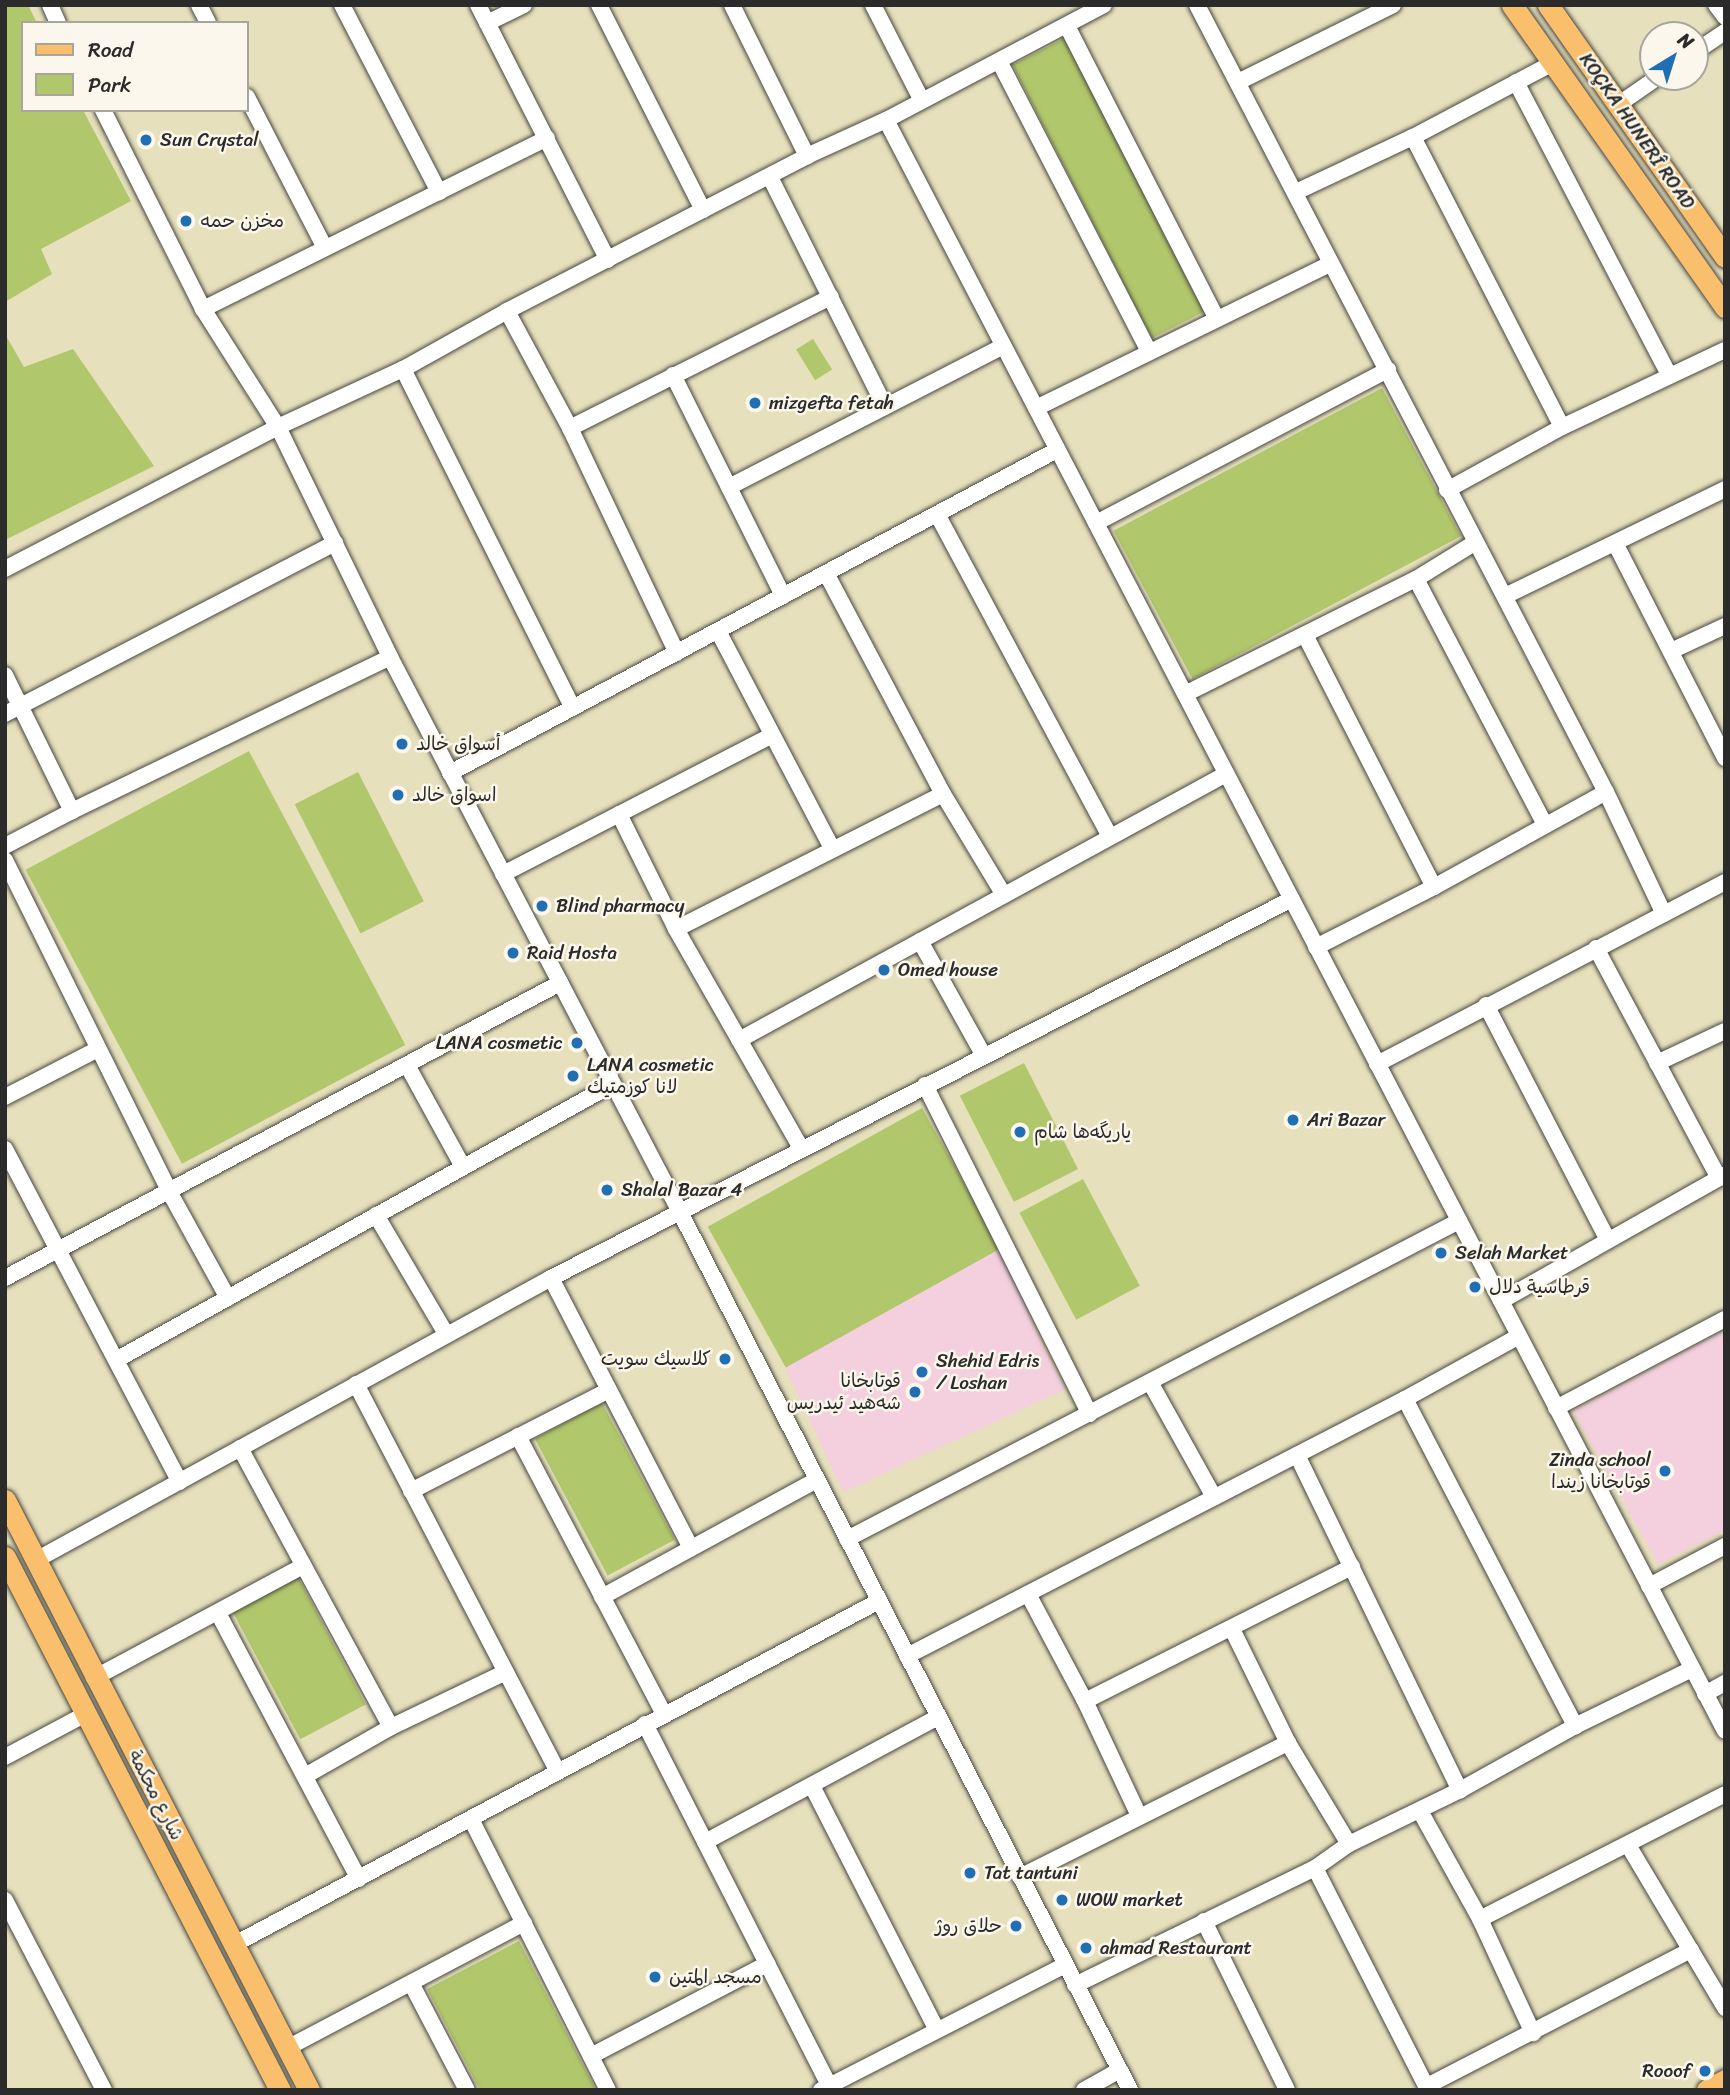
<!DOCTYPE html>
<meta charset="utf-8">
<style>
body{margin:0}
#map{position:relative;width:1730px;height:2095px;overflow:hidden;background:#e6e0bc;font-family:Sriracha,"Playpen Sans Arabic",sans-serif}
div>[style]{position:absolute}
.built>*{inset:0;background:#f4cfdd;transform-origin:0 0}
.green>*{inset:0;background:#b1c76b;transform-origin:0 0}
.roads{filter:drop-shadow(0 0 2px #474641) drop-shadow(0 0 2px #474641)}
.minor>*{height:16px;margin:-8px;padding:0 8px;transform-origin:8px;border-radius:8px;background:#fff}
.major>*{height:21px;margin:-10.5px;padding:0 10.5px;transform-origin:10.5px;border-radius:10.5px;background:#f9bf6d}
.dots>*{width:19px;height:19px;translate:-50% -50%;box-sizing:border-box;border:4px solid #fbf7ec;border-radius:50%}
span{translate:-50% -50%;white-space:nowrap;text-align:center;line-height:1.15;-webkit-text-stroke:5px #fbf7ec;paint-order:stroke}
.street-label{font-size:19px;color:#2b2b2b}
.poi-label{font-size:19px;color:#2b2b2b}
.left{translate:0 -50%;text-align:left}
.right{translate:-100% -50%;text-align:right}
.frame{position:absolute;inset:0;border:7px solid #2b2b2b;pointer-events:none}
.legend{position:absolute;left:21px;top:21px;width:228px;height:91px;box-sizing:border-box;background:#fbf7ec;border:2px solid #a8a59f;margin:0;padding:9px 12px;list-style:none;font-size:21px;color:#2b2b2b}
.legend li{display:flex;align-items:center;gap:14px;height:35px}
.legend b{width:35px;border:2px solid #a8a59f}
.north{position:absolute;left:1639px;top:21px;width:70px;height:70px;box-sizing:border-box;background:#fbf7ec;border:2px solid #a8a59f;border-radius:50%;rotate:38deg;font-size:19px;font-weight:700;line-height:28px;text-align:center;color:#2b2b2b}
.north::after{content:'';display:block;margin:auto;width:24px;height:32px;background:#1f6fb2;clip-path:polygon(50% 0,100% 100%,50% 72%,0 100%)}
</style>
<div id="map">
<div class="built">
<div style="left:999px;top:1249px;width:155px;height:244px;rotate:65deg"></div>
<div style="clip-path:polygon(1725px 1330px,1725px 1530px,1658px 1564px,1573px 1411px)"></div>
</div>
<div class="green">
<div style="clip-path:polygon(5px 5px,28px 5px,37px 23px,23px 23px,23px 110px,83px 110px,131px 201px,41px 249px,52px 274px,5px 302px)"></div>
<div style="left:1065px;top:38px;width:307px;height:59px;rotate:63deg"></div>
<div style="clip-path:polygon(5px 334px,24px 367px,73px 349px,154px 466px,5px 540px)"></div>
<div style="left:813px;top:339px;width:36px;height:20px;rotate:58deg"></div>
<div style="left:1382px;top:388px;width:168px;height:304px;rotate:62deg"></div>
<div style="left:249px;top:751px;width:333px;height:253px;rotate:62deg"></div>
<div style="left:358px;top:772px;width:145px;height:71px;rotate:63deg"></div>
<div style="left:1024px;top:1063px;width:119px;height:72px;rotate:63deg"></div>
<div style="left:922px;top:1108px;width:161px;height:245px;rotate:61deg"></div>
<div style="left:1083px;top:1179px;width:121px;height:72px;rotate:62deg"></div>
<div style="left:602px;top:1403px;width:155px;height:76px;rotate:62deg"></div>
<div style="left:291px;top:1564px;width:159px;height:74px;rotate:62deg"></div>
<div style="clip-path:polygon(519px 1941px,596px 2090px,480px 2090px,427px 1989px)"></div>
</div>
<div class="roads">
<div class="minor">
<div style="left:50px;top:5px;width:20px;rotate:66deg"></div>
<div style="left:199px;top:5px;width:20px;rotate:63deg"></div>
<div style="left:342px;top:5px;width:211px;rotate:62.6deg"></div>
<div style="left:478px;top:5px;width:286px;rotate:63deg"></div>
<div style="left:599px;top:5px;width:230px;rotate:63.1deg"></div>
<div style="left:732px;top:5px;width:169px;rotate:63.6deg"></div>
<div style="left:873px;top:5px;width:106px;rotate:62.9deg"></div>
<div style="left:1197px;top:5px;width:887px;rotate:62.54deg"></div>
<div style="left:1606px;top:792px;width:135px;rotate:64.6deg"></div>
<div style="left:1716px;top:5px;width:15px;rotate:53deg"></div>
<div style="left:487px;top:23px;width:41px;rotate:-25.9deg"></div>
<div style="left:1067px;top:26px;width:327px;rotate:62.9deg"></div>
<div style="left:1695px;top:52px;width:36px;rotate:-34deg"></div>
<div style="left:999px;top:61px;width:326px;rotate:62.7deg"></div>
<div style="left:1238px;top:82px;width:173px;rotate:-26.4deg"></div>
<div style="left:1516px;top:82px;width:331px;rotate:62.4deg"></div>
<div style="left:247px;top:97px;width:170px;rotate:62.7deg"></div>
<div style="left:1619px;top:104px;width:47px;rotate:-34.7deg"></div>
<div style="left:103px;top:110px;width:223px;rotate:63.3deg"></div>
<div style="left:203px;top:309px;width:140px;rotate:57.6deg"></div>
<div style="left:278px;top:427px;width:256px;rotate:64deg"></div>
<div style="left:390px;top:657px;width:626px;rotate:62.41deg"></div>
<div style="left:680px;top:1212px;width:987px;rotate:62.86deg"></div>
<div style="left:886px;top:120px;width:1816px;rotate:62.49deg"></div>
<div style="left:1413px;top:137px;width:326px;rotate:62.8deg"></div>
<div style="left:770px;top:177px;width:255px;rotate:63.4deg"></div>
<div style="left:1296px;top:192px;width:129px;rotate:-25.2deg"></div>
<div style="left:1413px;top:137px;width:158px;rotate:-27.9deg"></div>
<div style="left:203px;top:309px;width:384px;rotate:-26.4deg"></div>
<div style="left:507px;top:311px;width:133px;rotate:61.7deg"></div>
<div style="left:570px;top:428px;width:249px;rotate:64.6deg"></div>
<div style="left:403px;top:369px;width:379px;rotate:63.4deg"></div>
<div style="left:673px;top:375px;width:247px;rotate:63.5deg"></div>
<div style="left:1036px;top:408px;width:327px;rotate:-26.1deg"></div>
<div style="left:570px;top:428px;width:292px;rotate:-26.7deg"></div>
<div style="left:729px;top:487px;width:308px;rotate:-27.2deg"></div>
<div style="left:1447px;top:490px;width:131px;rotate:-28.7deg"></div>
<div style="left:1562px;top:427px;width:180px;rotate:-25.3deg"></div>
<div style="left:937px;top:514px;width:366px;rotate:61.8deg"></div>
<div style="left:1096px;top:523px;width:330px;rotate:-27.7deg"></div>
<div style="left:1615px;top:543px;width:242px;rotate:62.9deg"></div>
<div style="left:5px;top:569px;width:308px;rotate:-27.5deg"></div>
<div style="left:278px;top:427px;width:138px;rotate:-24.9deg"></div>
<div style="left:403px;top:369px;width:119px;rotate:-29.1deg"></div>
<div style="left:507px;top:311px;width:338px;rotate:-27.3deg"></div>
<div style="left:807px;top:156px;width:87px;rotate:-24.5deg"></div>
<div style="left:886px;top:120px;width:246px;rotate:-27.8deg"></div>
<div style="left:826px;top:573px;width:250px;rotate:62.1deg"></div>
<div style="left:943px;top:794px;width:118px;rotate:58.9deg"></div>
<div style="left:1416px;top:579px;width:278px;rotate:62.3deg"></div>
<div style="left:1505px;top:596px;width:245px;rotate:-25.9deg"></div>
<div style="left:718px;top:631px;width:247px;rotate:62.3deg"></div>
<div style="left:1306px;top:637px;width:281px;rotate:62.9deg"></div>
<div style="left:1671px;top:651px;width:60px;rotate:-24.8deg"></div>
<div style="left:5px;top:675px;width:152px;rotate:63.8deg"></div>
<div style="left:1185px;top:694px;width:258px;rotate:-26.5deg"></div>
<div style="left:1416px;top:579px;width:70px;rotate:-31.7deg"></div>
<div style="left:5px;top:714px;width:372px;rotate:-27.4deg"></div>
<div style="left:450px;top:773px;width:688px;rotate:-28.02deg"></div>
<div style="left:619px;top:814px;width:128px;rotate:63.6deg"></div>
<div style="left:676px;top:929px;width:254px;rotate:60.3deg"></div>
<div style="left:5px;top:846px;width:76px;rotate:-27.6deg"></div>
<div style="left:72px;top:811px;width:353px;rotate:-25.8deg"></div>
<div style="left:5px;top:860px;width:372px;rotate:63.6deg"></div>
<div style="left:170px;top:1193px;width:120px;rotate:61.1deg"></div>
<div style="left:503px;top:874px;width:303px;rotate:-27.3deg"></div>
<div style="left:676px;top:929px;width:299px;rotate:-26.8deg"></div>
<div style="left:920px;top:941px;width:132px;rotate:60.9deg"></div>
<div style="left:1316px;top:947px;width:132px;rotate:-27deg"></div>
<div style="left:1434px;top:887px;width:196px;rotate:-28.9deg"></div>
<div style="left:1596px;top:948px;width:261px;rotate:61.9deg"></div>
<div style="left:1486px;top:1005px;width:265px;rotate:62.6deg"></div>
<div style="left:739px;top:1040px;width:555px;rotate:-28.64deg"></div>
<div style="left:1657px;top:1063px;width:75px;rotate:-25.2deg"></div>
<div style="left:1377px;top:1064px;width:393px;rotate:-27.6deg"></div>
<div style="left:407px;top:1065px;width:116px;rotate:61.2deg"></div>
<div style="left:925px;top:1085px;width:368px;rotate:63.4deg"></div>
<div style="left:5px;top:1097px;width:105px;rotate:-27.3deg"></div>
<div style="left:5px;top:1149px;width:376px;rotate:62.3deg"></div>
<div style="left:376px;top:1215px;width:138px;rotate:59.5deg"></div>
<div style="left:5px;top:1278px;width:629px;rotate:-27.99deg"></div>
<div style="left:551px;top:1278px;width:304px;rotate:62.6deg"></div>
<div style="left:1501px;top:1301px;width:257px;rotate:-29.4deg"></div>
<div style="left:116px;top:1360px;width:568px;rotate:-29.04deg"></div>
<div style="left:1150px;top:1382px;width:132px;rotate:60.9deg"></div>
<div style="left:356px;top:1384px;width:437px;rotate:62.5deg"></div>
<div style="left:1405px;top:1399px;width:369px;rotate:62.5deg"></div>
<div style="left:1556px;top:1408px;width:191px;rotate:-27.8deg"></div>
<div style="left:518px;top:1436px;width:314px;rotate:62.3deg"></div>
<div style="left:240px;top:1448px;width:317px;rotate:61.6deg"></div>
<div style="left:1297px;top:1455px;width:373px;rotate:64.1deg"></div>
<div style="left:411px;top:1491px;width:222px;rotate:-27deg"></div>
<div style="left:847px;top:1539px;width:690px;rotate:-27.46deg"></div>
<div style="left:36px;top:1560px;width:587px;rotate:-28.7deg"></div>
<div style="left:551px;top:1278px;width:832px;rotate:-27.09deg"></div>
<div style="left:1649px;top:1586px;width:86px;rotate:-27.8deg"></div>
<div style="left:1028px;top:1594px;width:121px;rotate:62deg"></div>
<div style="left:1085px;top:1701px;width:127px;rotate:64.8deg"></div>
<div style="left:602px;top:1597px;width:245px;rotate:-28.6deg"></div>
<div style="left:218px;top:1613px;width:301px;rotate:62.1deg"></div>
<div style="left:1232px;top:1629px;width:127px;rotate:63.8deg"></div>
<div style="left:1288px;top:1743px;width:118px;rotate:58.9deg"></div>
<div style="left:907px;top:1656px;width:560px;rotate:-27.3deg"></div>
<div style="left:1405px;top:1399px;width:130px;rotate:-28.9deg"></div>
<div style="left:94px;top:1678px;width:237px;rotate:-28.2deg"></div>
<div style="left:1705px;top:1694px;width:23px;rotate:-29deg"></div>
<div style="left:1085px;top:1701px;width:299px;rotate:-26.7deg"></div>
<div style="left:645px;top:1724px;width:405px;rotate:63deg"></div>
<div style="left:5px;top:1757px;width:92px;rotate:-28deg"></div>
<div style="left:305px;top:1776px;width:99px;rotate:-29.7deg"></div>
<div style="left:391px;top:1727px;width:127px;rotate:-25.6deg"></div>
<div style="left:812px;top:1786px;width:272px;rotate:62.9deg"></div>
<div style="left:1420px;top:1811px;width:124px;rotate:60.9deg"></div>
<div style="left:1480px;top:1919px;width:126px;rotate:65.1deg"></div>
<div style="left:471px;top:1819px;width:304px;rotate:63.2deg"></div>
<div style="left:705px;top:1842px;width:264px;rotate:-28.2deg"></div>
<div style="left:1628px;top:1845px;width:190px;rotate:59.2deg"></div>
<div style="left:1315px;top:1868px;width:249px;rotate:63deg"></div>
<div style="left:1020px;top:1877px;width:300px;rotate:-26.6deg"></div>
<div style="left:5px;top:1900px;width:214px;rotate:62.5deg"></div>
<div style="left:1480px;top:1919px;width:275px;rotate:-27deg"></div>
<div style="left:1204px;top:1921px;width:188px;rotate:63.8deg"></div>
<div style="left:233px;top:1945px;width:732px;rotate:-28.04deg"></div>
<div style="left:411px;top:1983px;width:121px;rotate:62.4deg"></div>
<div style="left:1075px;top:1985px;width:267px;rotate:-26deg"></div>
<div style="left:1315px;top:1868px;width:42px;rotate:-35.2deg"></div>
<div style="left:1349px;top:1844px;width:123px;rotate:-25.9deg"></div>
<div style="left:1460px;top:1790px;width:132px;rotate:-29.1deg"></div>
<div style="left:1575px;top:1726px;width:130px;rotate:-26deg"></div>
<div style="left:287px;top:2048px;width:268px;rotate:-27.8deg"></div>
<div style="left:591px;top:2056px;width:199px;rotate:-27.6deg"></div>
<div style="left:1427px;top:2086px;width:297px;rotate:-27.3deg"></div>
<div style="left:821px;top:2090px;width:274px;rotate:-27.1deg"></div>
<div style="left:1084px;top:2090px;width:41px;rotate:-29.1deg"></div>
</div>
<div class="major">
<div style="left:1512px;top:5px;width:370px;rotate:54.8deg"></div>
<div style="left:1548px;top:5px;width:308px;rotate:54.9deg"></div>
<div style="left:5px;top:1500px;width:664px;rotate:62.74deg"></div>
<div style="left:5px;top:1557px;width:600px;rotate:62.71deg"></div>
<div style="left:1707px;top:2090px;width:21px;rotate:-29deg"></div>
</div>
</div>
<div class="dots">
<div style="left:146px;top:140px;background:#1f6fb2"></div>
<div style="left:186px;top:221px;background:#1f6fb2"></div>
<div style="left:755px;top:403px;background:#1f6fb2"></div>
<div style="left:402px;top:744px;background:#1f6fb2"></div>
<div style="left:398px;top:795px;background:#1f6fb2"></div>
<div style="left:542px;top:906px;background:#1f6fb2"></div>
<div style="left:513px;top:953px;background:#1f6fb2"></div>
<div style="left:884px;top:970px;background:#1f6fb2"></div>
<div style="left:577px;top:1043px;background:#1f6fb2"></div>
<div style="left:573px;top:1076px;background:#1f6fb2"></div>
<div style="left:1293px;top:1120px;background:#1f6fb2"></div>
<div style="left:1020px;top:1132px;background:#1f6fb2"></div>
<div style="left:607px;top:1190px;background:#1f6fb2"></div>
<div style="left:1441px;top:1253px;background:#1f6fb2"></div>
<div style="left:1475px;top:1287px;background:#1f6fb2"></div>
<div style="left:725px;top:1359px;background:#1f6fb2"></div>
<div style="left:922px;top:1372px;background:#1f6fb2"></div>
<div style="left:915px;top:1392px;background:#1f6fb2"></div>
<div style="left:1665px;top:1471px;background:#1f6fb2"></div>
<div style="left:970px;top:1873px;background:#1f6fb2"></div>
<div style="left:1062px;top:1900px;background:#1f6fb2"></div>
<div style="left:1016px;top:1926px;background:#1f6fb2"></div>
<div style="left:1086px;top:1948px;background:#1f6fb2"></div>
<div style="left:655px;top:1977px;background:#1f6fb2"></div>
<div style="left:1705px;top:2071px;background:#1f6fb2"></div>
</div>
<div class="street-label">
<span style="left:1637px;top:131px;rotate:55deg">KOÇKA HUNERÎ ROAD</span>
<span style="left:156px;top:1795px;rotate:63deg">شارع محكمة</span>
</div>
<div class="poi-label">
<span class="left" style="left:160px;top:140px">Sun Crystal</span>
<span class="left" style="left:200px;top:221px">مخزن حمه</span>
<span class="left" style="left:769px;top:403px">mizgefta fetah</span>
<span class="left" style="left:416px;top:744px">أسواق خالد</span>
<span class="left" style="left:412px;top:795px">اسواق خالد</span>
<span class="left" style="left:556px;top:906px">Blind pharmacy</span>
<span class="left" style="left:527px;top:953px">Raid Hosta</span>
<span class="left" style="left:898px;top:970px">Omed house</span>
<span class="right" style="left:563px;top:1043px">LANA cosmetic</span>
<span class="left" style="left:587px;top:1076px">LANA cosmetic<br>لانا کوزمتیك</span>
<span class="left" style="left:1307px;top:1120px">Ari Bazar</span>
<span class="left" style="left:1034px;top:1132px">ياريگه‌ها شام</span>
<span class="left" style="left:621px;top:1190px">Shalal Bazar 4</span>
<span class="left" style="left:1455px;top:1253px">Selah Market</span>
<span class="left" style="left:1489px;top:1287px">قرطاسية دلال</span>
<span class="right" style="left:711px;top:1359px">كلاسيك سويت</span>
<span class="left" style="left:936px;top:1372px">Shehid Edris<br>/ Loshan</span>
<span class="right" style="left:901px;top:1392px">قوتابخانا<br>شەهید ئیدریس</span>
<span class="right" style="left:1651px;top:1471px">Zinda school<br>قوتابخانا زیندا</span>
<span class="left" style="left:984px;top:1873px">Tat tantuni</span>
<span class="left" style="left:1076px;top:1900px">WOW market</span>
<span class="right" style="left:1002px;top:1926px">حلاق روژ</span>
<span class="left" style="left:1100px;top:1948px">ahmad Restaurant</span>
<span class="left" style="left:669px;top:1977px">مسجد المتين</span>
<span class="right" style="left:1691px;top:2071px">Rooof</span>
</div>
<div class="frame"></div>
<ul class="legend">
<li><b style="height:9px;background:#f9bf6d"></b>Road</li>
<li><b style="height:19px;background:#b1c76b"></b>Park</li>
</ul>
<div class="north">N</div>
</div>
